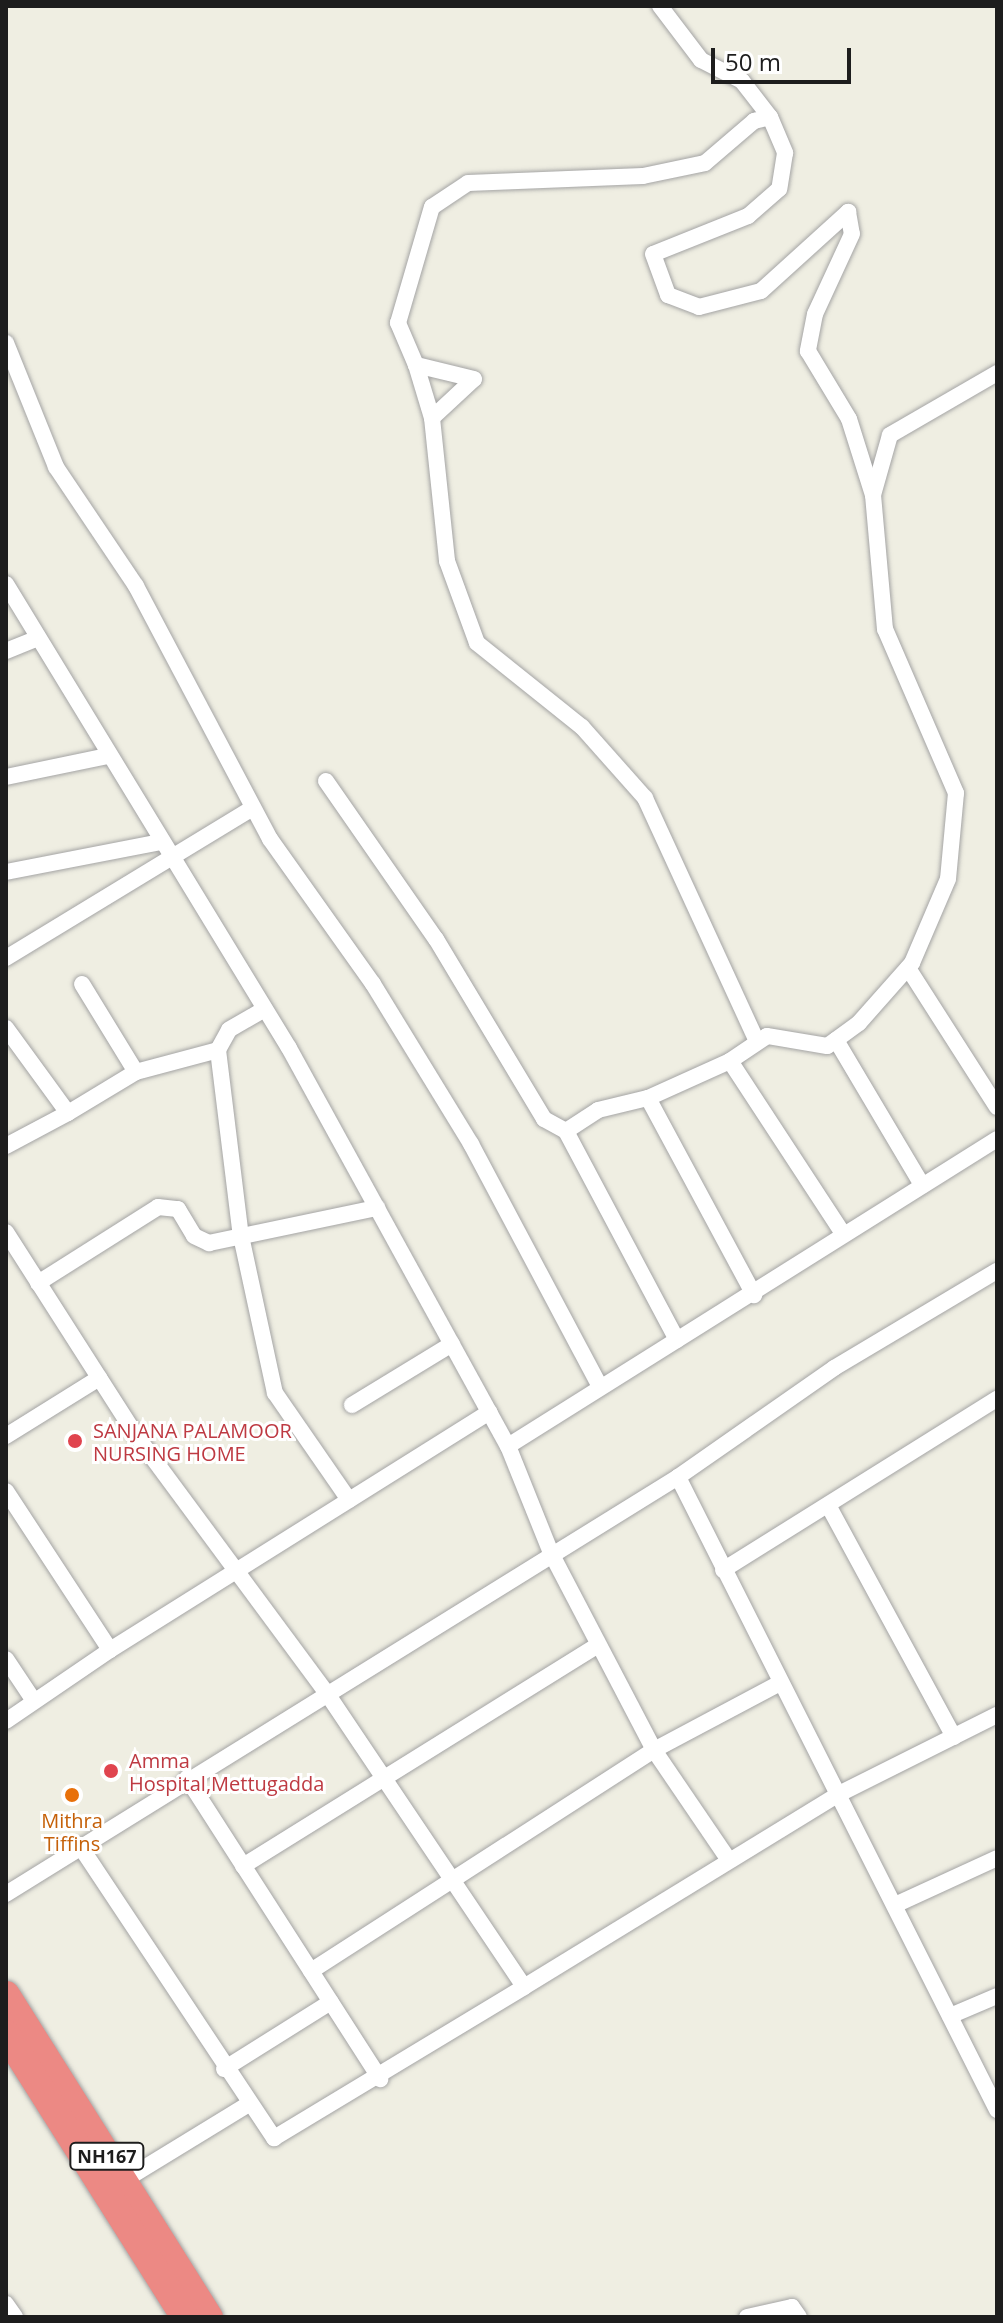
<!DOCTYPE html>
<style>
body{margin:0}
#map{position:relative;width:1003px;height:2323px;overflow:hidden;background:#efeee2;font-family:"Open Sans",sans-serif}
div>[style]{position:absolute}
.roads{filter:drop-shadow(0 0 2px #a4a4a4) drop-shadow(0 0 2px #a4a4a4)}
.street>*{height:16px;margin:-8px;padding:0 8px;transform-origin:8px;border-radius:8px;background:#fff}
.highway>*{height:28px;margin:-14px;padding:0 14px;transform-origin:14px;border-radius:14px;background:#ec8984}
.dots>*{width:22px;height:22px;translate:-50% -50%;box-sizing:border-box;border:4px solid #fff;border-radius:50%}
span{translate:-50% -50%;white-space:nowrap;text-align:center;line-height:1.15;-webkit-text-stroke:6px #fff;paint-order:stroke}
.shield-label span{padding:2px 6px;background:#fff;border:2px solid;border-radius:6px;-webkit-text-stroke-width:0}
.shield-label{font-size:18px;color:#1d1d1d;font-weight:700}
.health-label{font-size:20px;color:#be3a42}
.left{translate:0 -50%;text-align:left}
.food-label{font-size:20px;color:#c56008}
.frame{position:absolute;inset:0;border:8px solid #1d1d1d;pointer-events:none}
.scale{position:absolute;left:711px;top:48px;width:140px;height:36px;box-sizing:border-box;border:4px solid #1d1d1d;border-top:0;padding-left:10px;font-size:24px;line-height:28px;white-space:nowrap;color:#1d1d1d;-webkit-text-stroke:6px #fff;paint-order:stroke}
</style>
<div id="map">
<div class="roads">
<div class="street">
<div style="left:660px;top:6px;width:68px;rotate:52.8deg"></div>
<div style="left:701px;top:60px;width:46px;rotate:27.1deg"></div>
<div style="left:742px;top:81px;width:46px;rotate:52.1deg"></div>
<div style="left:6px;top:343px;width:134px;rotate:68deg"></div>
<div style="left:56px;top:467px;width:143px;rotate:56.1deg"></div>
<div style="left:136px;top:586px;width:286px;rotate:62.1deg"></div>
<div style="left:270px;top:839px;width:178px;rotate:54.6deg"></div>
<div style="left:373px;top:984px;width:188px;rotate:58.5deg"></div>
<div style="left:471px;top:1144px;width:275px;rotate:62deg"></div>
<div style="left:416px;top:365px;width:55px;rotate:73.2deg"></div>
<div style="left:432px;top:418px;width:144px;rotate:84deg"></div>
<div style="left:447px;top:561px;width:87px;rotate:69.9deg"></div>
<div style="left:477px;top:643px;width:134px;rotate:38.7deg"></div>
<div style="left:582px;top:727px;width:95px;rotate:48.4deg"></div>
<div style="left:645px;top:798px;width:268px;rotate:65.3deg"></div>
<div style="left:474px;top:379px;width:60px;rotate:-166.4deg"></div>
<div style="left:416px;top:365px;width:46px;rotate:-113.2deg"></div>
<div style="left:398px;top:323px;width:121px;rotate:-73.7deg"></div>
<div style="left:432px;top:207px;width:43px;rotate:-33.7deg"></div>
<div style="left:468px;top:183px;width:175px;rotate:-2.3deg"></div>
<div style="left:643px;top:176px;width:63px;rotate:-11.8deg"></div>
<div style="left:705px;top:163px;width:65px;rotate:-40.6deg"></div>
<div style="left:754px;top:121px;width:16px;rotate:-14deg"></div>
<div style="left:770px;top:117px;width:39px;rotate:67deg"></div>
<div style="left:785px;top:153px;width:36px;rotate:99deg"></div>
<div style="left:779px;top:189px;width:41px;rotate:138.9deg"></div>
<div style="left:748px;top:216px;width:102px;rotate:158.2deg"></div>
<div style="left:653px;top:254px;width:44px;rotate:69.9deg"></div>
<div style="left:668px;top:295px;width:33px;rotate:21deg"></div>
<div style="left:699px;top:307px;width:64px;rotate:-14.5deg"></div>
<div style="left:761px;top:291px;width:118px;rotate:-42.2deg"></div>
<div style="left:848px;top:212px;width:22px;rotate:80deg"></div>
<div style="left:852px;top:234px;width:88px;rotate:114.8deg"></div>
<div style="left:815px;top:314px;width:38px;rotate:101deg"></div>
<div style="left:808px;top:351px;width:79px;rotate:58.9deg"></div>
<div style="left:849px;top:419px;width:80px;rotate:72.5deg"></div>
<div style="left:873px;top:495px;width:135px;rotate:84.9deg"></div>
<div style="left:885px;top:629px;width:179px;rotate:66.6deg"></div>
<div style="left:956px;top:793px;width:86px;rotate:95.3deg"></div>
<div style="left:948px;top:879px;width:91px;rotate:113.2deg"></div>
<div style="left:912px;top:963px;width:80px;rotate:131.5deg"></div>
<div style="left:859px;top:1023px;width:39px;rotate:144deg"></div>
<div style="left:827px;top:1046px;width:61px;rotate:-170.5deg"></div>
<div style="left:767px;top:1036px;width:45px;rotate:146deg"></div>
<div style="left:730px;top:1061px;width:207px;rotate:56.8deg"></div>
<div style="left:432px;top:418px;width:57px;rotate:-42.9deg"></div>
<div style="left:873px;top:495px;width:62px;rotate:-74.2deg"></div>
<div style="left:890px;top:435px;width:124px;rotate:-30.1deg"></div>
<div style="left:6px;top:584px;width:543px;rotate:58.62deg"></div>
<div style="left:289px;top:1048px;width:454px;rotate:61.2deg"></div>
<div style="left:508px;top:1446px;width:115px;rotate:68.1deg"></div>
<div style="left:551px;top:1553px;width:222px;rotate:62.4deg"></div>
<div style="left:654px;top:1750px;width:132px;rotate:55.8deg"></div>
<div style="left:6px;top:651px;width:35px;rotate:-22deg"></div>
<div style="left:6px;top:777px;width:103px;rotate:-11.7deg"></div>
<div style="left:326px;top:781px;width:193px;rotate:55.2deg"></div>
<div style="left:436px;top:939px;width:210px;rotate:59deg"></div>
<div style="left:544px;top:1119px;width:25px;rotate:29deg"></div>
<div style="left:6px;top:872px;width:157px;rotate:-11deg"></div>
<div style="left:6px;top:958px;width:289px;rotate:-31.3deg"></div>
<div style="left:908px;top:968px;width:165px;rotate:57.4deg"></div>
<div style="left:82px;top:984px;width:103px;rotate:58.5deg"></div>
<div style="left:263px;top:1010px;width:39px;rotate:150deg"></div>
<div style="left:229px;top:1030px;width:23px;rotate:119deg"></div>
<div style="left:218px;top:1050px;width:187px;rotate:83deg"></div>
<div style="left:241px;top:1236px;width:161px;rotate:77.8deg"></div>
<div style="left:275px;top:1393px;width:130px;rotate:55.3deg"></div>
<div style="left:6px;top:1028px;width:105px;rotate:53.9deg"></div>
<div style="left:68px;top:1113px;width:70px;rotate:152deg"></div>
<div style="left:836px;top:1040px;width:169px;rotate:59.3deg"></div>
<div style="left:648px;top:1098px;width:224px;rotate:61.7deg"></div>
<div style="left:68px;top:1113px;width:79px;rotate:-31.1deg"></div>
<div style="left:136px;top:1072px;width:85px;rotate:-15deg"></div>
<div style="left:6px;top:1232px;width:240px;rotate:57.4deg"></div>
<div style="left:135px;top:1434px;width:321px;rotate:53.5deg"></div>
<div style="left:326px;top:1692px;width:355px;rotate:56.1deg"></div>
<div style="left:524px;top:1987px;width:369px;rotate:-31.5deg"></div>
<div style="left:839px;top:1794px;width:177px;rotate:-26.6deg"></div>
<div style="left:38px;top:1283px;width:142px;rotate:-32.3deg"></div>
<div style="left:158px;top:1207px;width:20px;rotate:6deg"></div>
<div style="left:178px;top:1209px;width:31px;rotate:59deg"></div>
<div style="left:194px;top:1236px;width:17px;rotate:25deg"></div>
<div style="left:209px;top:1243px;width:172px;rotate:-11.8deg"></div>
<div style="left:677px;top:1340px;width:237px;rotate:-118deg"></div>
<div style="left:566px;top:1131px;width:38px;rotate:-33deg"></div>
<div style="left:598px;top:1110px;width:51px;rotate:-13.5deg"></div>
<div style="left:648px;top:1098px;width:90px;rotate:-24.3deg"></div>
<div style="left:352px;top:1405px;width:117px;rotate:-31.4deg"></div>
<div style="left:6px;top:1436px;width:110px;rotate:-31.9deg"></div>
<div style="left:508px;top:1446px;width:577px;rotate:-32.12deg"></div>
<div style="left:678px;top:1477px;width:190px;rotate:-34.9deg"></div>
<div style="left:834px;top:1368px;width:190px;rotate:-30.8deg"></div>
<div style="left:6px;top:1491px;width:190px;rotate:56.8deg"></div>
<div style="left:110px;top:1650px;width:448px;rotate:-32.1deg"></div>
<div style="left:828px;top:1505px;width:264px;rotate:61.5deg"></div>
<div style="left:723px;top:1570px;width:323px;rotate:-32deg"></div>
<div style="left:6px;top:1659px;width:50px;rotate:56.3deg"></div>
<div style="left:6px;top:1721px;width:126px;rotate:-34.3deg"></div>
<div style="left:187px;top:1778px;width:358px;rotate:57.3deg"></div>
<div style="left:80px;top:1846px;width:351px;rotate:56.4deg"></div>
<div style="left:274px;top:2138px;width:292px;rotate:-31.1deg"></div>
<div style="left:243px;top:1866px;width:418px;rotate:-31.9deg"></div>
<div style="left:6px;top:1894px;width:791px;rotate:-31.82deg"></div>
<div style="left:678px;top:1477px;width:709px;rotate:63.25deg"></div>
<div style="left:895px;top:1905px;width:112px;rotate:-24.7deg"></div>
<div style="left:311px;top:1971px;width:408px;rotate:-32.8deg"></div>
<div style="left:654px;top:1750px;width:143px;rotate:-28deg"></div>
<div style="left:950px;top:2016px;width:51px;rotate:-23.1deg"></div>
<div style="left:224px;top:2069px;width:126px;rotate:-32.1deg"></div>
<div style="left:123px;top:2181px;width:145px;rotate:-31.5deg"></div>
<div style="left:6px;top:2304px;width:16px;rotate:55deg"></div>
<div style="left:747px;top:2317px;width:46px;rotate:-12.5deg"></div>
<div style="left:792px;top:2307px;width:12px;rotate:55deg"></div>
</div>
<div class="highway">
<div style="left:6px;top:1995px;width:381px;rotate:57.8deg"></div>
<div style="left:6px;top:2034px;width:335px;rotate:57.7deg"></div>
</div>
</div>
<div class="dots">
<div style="left:75px;top:1441px;background:#e0444e"></div>
<div style="left:111px;top:1771px;background:#e0444e"></div>
<div style="left:72px;top:1795px;background:#e8710a"></div>
</div>
<div class="shield-label">
<span style="left:107px;top:2156px">NH167</span>
</div>
<div class="health-label">
<span class="left" style="left:93px;top:1442px">SANJANA PALAMOOR<br>NURSING HOME</span>
<span class="left" style="left:129px;top:1772px">Amma<br>Hospital,Mettugadda</span>
</div>
<div class="food-label">
<span style="left:72px;top:1832px">Mithra<br>Tiffins</span>
</div>
<div class="frame"></div>
<div class="scale">50 m</div>
</div>
